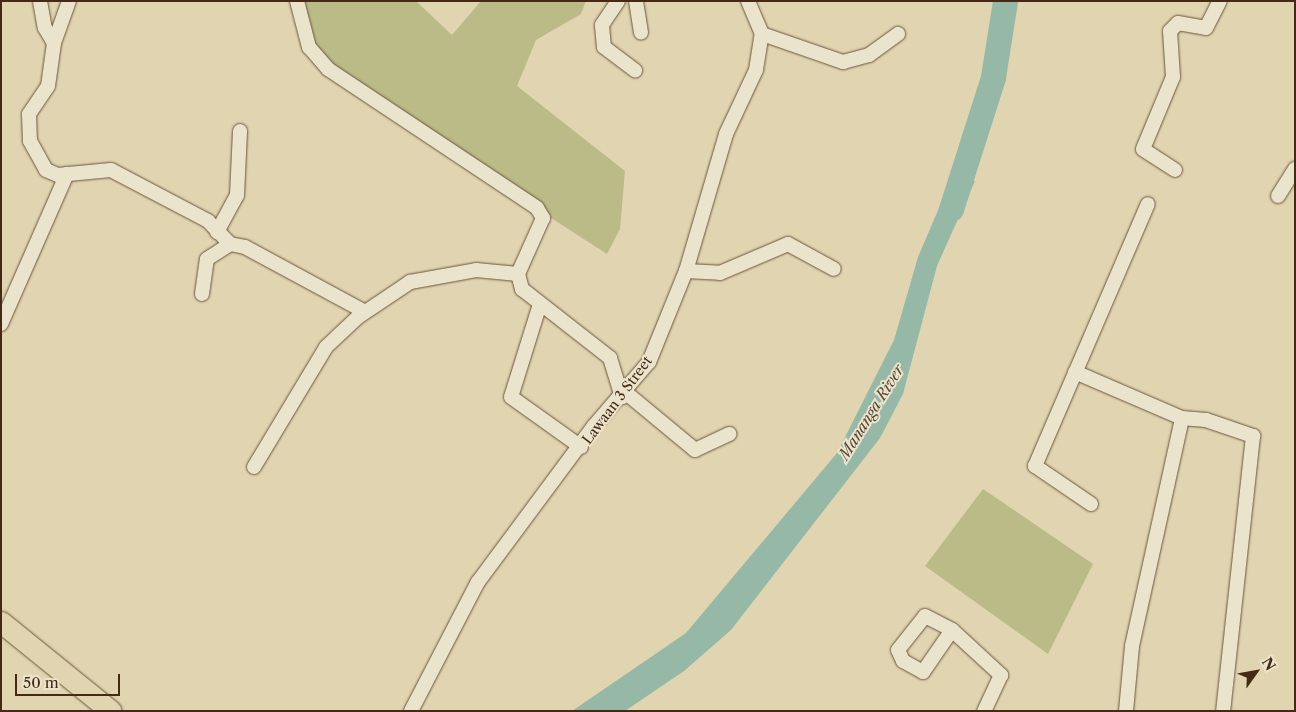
<!DOCTYPE html>
<style>
body{margin:0}
#map{position:relative;width:1296px;height:712px;overflow:hidden;background:#e0d5b0;font-family:"Libre Caslon Text",serif}
div>[style]{position:absolute}
.green>*{inset:0;background:#babb86}
.water>*{inset:0;background:#95b9a6}
.river>*{height:25px;margin:-12.5px;padding:0 12.5px;transform-origin:12.5px;border-radius:12.5px;background:#95b9a6}
.roads{filter:drop-shadow(0 0 1px #6c543c) drop-shadow(0 0 1px #6c543c)}
.street>*{height:14px;margin:-7px;padding:0 7px;transform-origin:7px;border-radius:7px;background:#ebe4cc}
.primary>*{height:21px;margin:-10.5px;padding:0 10.5px;transform-origin:10.5px;border-radius:10.5px;background:#e0d5b0}
span{translate:-50% -50%;white-space:nowrap;text-align:center;line-height:1.15;-webkit-text-stroke:4px #ebe4cc;paint-order:stroke}
.street-label{font-size:14px;color:#462915}
.water-label{font-size:15px;color:#564632;font-style:italic}
.frame{position:absolute;inset:0;border:2px solid #462915;pointer-events:none}
.north{position:absolute;left:1231px;top:647px;width:50px;height:50px;-webkit-text-stroke:4px #ebe4cc;paint-order:stroke;rotate:58deg;font-size:14px;font-weight:700;line-height:20px;text-align:center;color:#462915}
.north::after{content:'';display:block;margin:auto;width:18px;height:22px;background:#462915;clip-path:polygon(50% 0,100% 100%,50% 72%,0 100%)}
.scale{position:absolute;left:15px;top:674px;width:105px;height:22px;box-sizing:border-box;border:2px solid #462915;border-top:0;padding-left:6px;font-size:15px;line-height:18px;white-space:nowrap;color:#462915;-webkit-text-stroke:4px #ebe4cc;paint-order:stroke}
</style>
<div id="map">
<div class="green">
<div style="clip-path:polygon(305px 1px,416px 1px,452px 35px,481px 1px,586px 1px,581px 14px,536px 40px,517px 86px,625px 171px,620px 229px,607px 254px,335px 79px,306px 53px)"></div>
<div style="clip-path:polygon(983px 489px,1093px 564px,1048px 654px,925px 566px)"></div>
</div>
<div class="water">
<div style="clip-path:polygon(954px 173px,975px 181px,937px 266px,903px 394px,880px 438px,731px 630px,684px 671px,625px 711px,572px 711px,686px 633px,837px 453px,894px 340px,918px 257px)"></div>
</div>
<div class="river">
<div style="left:951px;top:209px;width:139px;rotate:-72.3deg"></div>
<div style="left:993px;top:77px;width:77px;rotate:-81deg"></div>
</div>
<div class="roads">
<div class="street">
<div style="left:40px;top:1px;width:27px;rotate:80deg"></div>
<div style="left:45px;top:28px;width:17px;rotate:59deg"></div>
<div style="left:69px;top:1px;width:45px;rotate:109.7deg"></div>
<div style="left:54px;top:43px;width:43px;rotate:97.9deg"></div>
<div style="left:48px;top:86px;width:34px;rotate:124deg"></div>
<div style="left:29px;top:114px;width:27px;rotate:88deg"></div>
<div style="left:30px;top:141px;width:33px;rotate:61deg"></div>
<div style="left:46px;top:170px;width:13px;rotate:23deg"></div>
<div style="left:58px;top:175px;width:53px;rotate:-5.4deg"></div>
<div style="left:111px;top:170px;width:110px;rotate:27.7deg"></div>
<div style="left:208px;top:221px;width:32px;rotate:46deg"></div>
<div style="left:230px;top:244px;width:15px;rotate:11deg"></div>
<div style="left:245px;top:247px;width:136px;rotate:28.4deg"></div>
<div style="left:297px;top:1px;width:48px;rotate:75.4deg"></div>
<div style="left:309px;top:47px;width:29px;rotate:49deg"></div>
<div style="left:328px;top:69px;width:251px;rotate:33.6deg"></div>
<div style="left:537px;top:208px;width:12px;rotate:59deg"></div>
<div style="left:543px;top:218px;width:61px;rotate:114.1deg"></div>
<div style="left:518px;top:274px;width:16px;rotate:75deg"></div>
<div style="left:522px;top:289px;width:112px;rotate:38.1deg"></div>
<div style="left:610px;top:358px;width:41px;rotate:72.9deg"></div>
<div style="left:618px;top:1px;width:29px;rotate:124deg"></div>
<div style="left:602px;top:25px;width:22px;rotate:85deg"></div>
<div style="left:604px;top:47px;width:39px;rotate:37deg"></div>
<div style="left:636px;top:1px;width:32px;rotate:81deg"></div>
<div style="left:762px;top:34px;width:86px;rotate:19.1deg"></div>
<div style="left:843px;top:62px;width:27px;rotate:-15deg"></div>
<div style="left:869px;top:55px;width:36px;rotate:-36deg"></div>
<div style="left:1175px;top:170px;width:38px;rotate:-147deg"></div>
<div style="left:1143px;top:149px;width:78px;rotate:-67.4deg"></div>
<div style="left:1173px;top:77px;width:46px;rotate:-93.7deg"></div>
<div style="left:1170px;top:31px;width:11px;rotate:-45deg"></div>
<div style="left:1178px;top:23px;width:28px;rotate:10deg"></div>
<div style="left:1206px;top:28px;width:30px;rotate:-63deg"></div>
<div style="left:1278px;top:196px;width:32px;rotate:-58deg"></div>
<div style="left:217px;top:232px;width:42px;rotate:-61.6deg"></div>
<div style="left:237px;top:195px;width:64px;rotate:-87.3deg"></div>
<div style="left:686px;top:271px;width:34px;rotate:3deg"></div>
<div style="left:720px;top:273px;width:74px;rotate:-23.1deg"></div>
<div style="left:788px;top:244px;width:52px;rotate:28.5deg"></div>
<div style="left:202px;top:294px;width:35px;rotate:-82deg"></div>
<div style="left:207px;top:259px;width:27px;rotate:-33deg"></div>
<div style="left:540px;top:304px;width:97px;rotate:107.3deg"></div>
<div style="left:511px;top:397px;width:86px;rotate:35.5deg"></div>
<div style="left:1px;top:324px;width:164px;rotate:-66.3deg"></div>
<div style="left:1075px;top:372px;width:116px;rotate:23.3deg"></div>
<div style="left:1182px;top:418px;width:24px;rotate:5deg"></div>
<div style="left:1206px;top:420px;width:50px;rotate:18.8deg"></div>
<div style="left:1253px;top:436px;width:277px;rotate:96.2deg"></div>
<div style="left:625px;top:392px;width:91px;rotate:39.6deg"></div>
<div style="left:695px;top:450px;width:38px;rotate:-25deg"></div>
<div style="left:254px;top:467px;width:140px;rotate:-59deg"></div>
<div style="left:326px;top:347px;width:44px;rotate:-43.2deg"></div>
<div style="left:358px;top:317px;width:63px;rotate:-33.9deg"></div>
<div style="left:410px;top:282px;width:67px;rotate:-10.3deg"></div>
<div style="left:476px;top:270px;width:42px;rotate:5.4deg"></div>
<div style="left:1091px;top:504px;width:68px;rotate:-145.8deg"></div>
<div style="left:1035px;top:466px;width:285px;rotate:-66.7deg"></div>
<div style="left:925px;top:616px;width:30px;rotate:27deg"></div>
<div style="left:952px;top:630px;width:51px;rotate:124.6deg"></div>
<div style="left:923px;top:672px;width:23px;rotate:-151deg"></div>
<div style="left:903px;top:661px;width:12px;rotate:-114deg"></div>
<div style="left:898px;top:650px;width:43px;rotate:-51.5deg"></div>
<div style="left:952px;top:630px;width:67px;rotate:42.6deg"></div>
<div style="left:1001px;top:675px;width:40px;rotate:115deg"></div>
<div style="left:411px;top:711px;width:145px;rotate:-62.6deg"></div>
<div style="left:478px;top:582px;width:193px;rotate:-53.4deg"></div>
<div style="left:593px;top:427px;width:86px;rotate:-49.3deg"></div>
<div style="left:649px;top:362px;width:98px;rotate:-67.9deg"></div>
<div style="left:686px;top:271px;width:143px;rotate:-73.7deg"></div>
<div style="left:726px;top:134px;width:71px;rotate:-64.9deg"></div>
<div style="left:756px;top:70px;width:36px;rotate:-81deg"></div>
<div style="left:762px;top:34px;width:36px;rotate:-113deg"></div>
<div style="left:1126px;top:711px;width:65px;rotate:-84.7deg"></div>
<div style="left:1132px;top:646px;width:233px;rotate:-77.6deg"></div>
</div>
<div class="primary">
<div style="left:1px;top:622px;width:141px;rotate:39deg"></div>
</div>
</div>
<div class="street-label">
<span style="left:617px;top:400px;rotate:-53deg">Lawaan 3 Street</span>
</div>
<div class="water-label">
<span style="left:871px;top:412px;rotate:-58deg">Mananga River</span>
</div>
<div class="frame"></div>
<div class="north">N</div>
<div class="scale">50 m</div>
</div>
